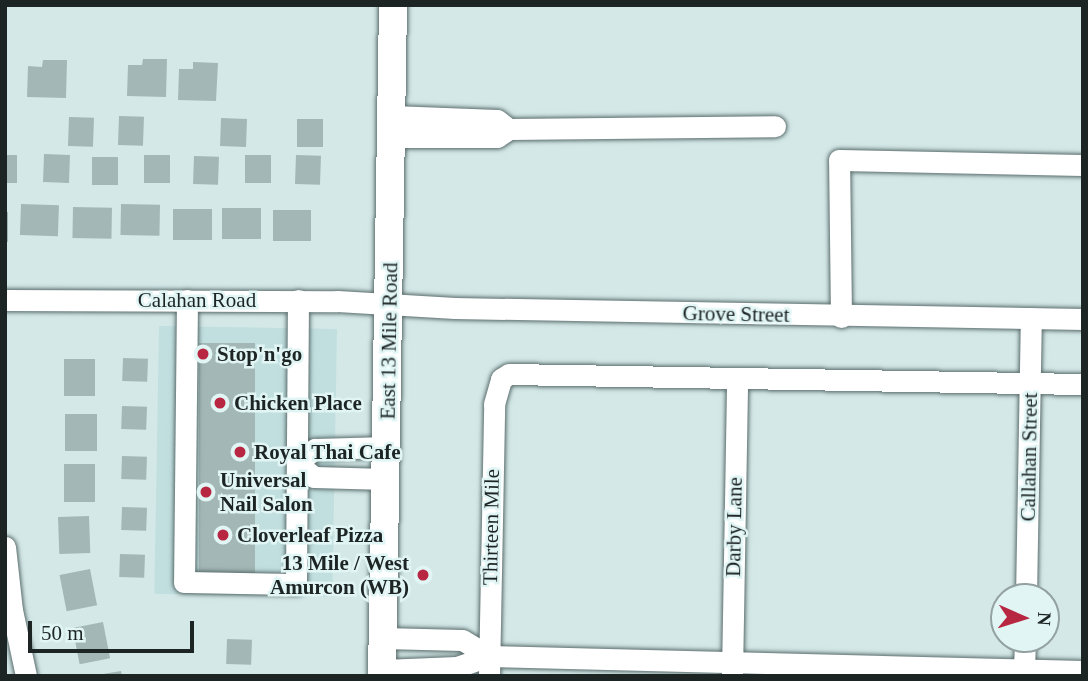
<!DOCTYPE html>
<style>
body{margin:0}
#map{position:relative;width:1088px;height:681px;overflow:hidden;background:#d4e8e8;font-family:"Times New Roman",serif}
div>[style]{position:absolute}
.built>*{inset:0;background:#c1dfdf;transform-origin:0 0}
.building>*{inset:0;background:#a4b7b7;transform-origin:0 0}
.roads{filter:drop-shadow(0 0 2px #5b6d6d) drop-shadow(0 0 2px #5b6d6d)}
.minor>*{height:21px;margin:-10.5px;padding:0 10.5px;transform-origin:10.5px;border-radius:10.5px;background:#fff}
.major>*{height:28px;margin:-14px;padding:0 14px;transform-origin:14px;border-radius:14px;background:#fff}
.dots>*{width:19px;height:19px;translate:-50% -50%;box-sizing:border-box;border:4px solid #e1f5f5;border-radius:50%}
span{translate:-50% -50%;white-space:nowrap;text-align:center;line-height:1.15;-webkit-text-stroke:5px #e1f5f5;paint-order:stroke}
.street-label{font-size:21px;color:#1d2424}
.poi-label{font-size:21px;color:#1d2424;font-weight:700}
.left{translate:0 -50%;text-align:left}
.right{translate:-100% -50%;text-align:right}
.frame{position:absolute;inset:0;border:7px solid #1d2424;pointer-events:none}
.north{position:absolute;left:990px;top:583px;width:70px;height:70px;box-sizing:border-box;background:#e1f5f5;border:2px solid #93a1a1;border-radius:50%;rotate:93deg;font-size:19px;font-weight:700;line-height:28px;text-align:center;color:#1d2424}
.north::after{content:'';display:block;margin:auto;width:24px;height:32px;background:#b82741;clip-path:polygon(50% 0,100% 100%,50% 72%,0 100%)}
.scale{position:absolute;left:28px;top:621px;width:166px;height:32px;box-sizing:border-box;border:4px solid #1d2424;border-top:0;padding-left:9px;font-size:21px;line-height:24px;white-space:nowrap;color:#1d2424;-webkit-text-stroke:5px #e1f5f5;paint-order:stroke}
</style>
<div id="map">
<div class="built">
<div style="left:337px;top:329px;width:268px;height:178px;rotate:91deg"></div>
</div>
<div class="building">
<div style="clip-path:polygon(143px 59px,167px 59px,166px 97px,127px 96px,128px 65px,142px 65px)"></div>
<div style="clip-path:polygon(43px 60px,67px 60px,66px 98px,27px 97px,28px 66px,42px 67px)"></div>
<div style="clip-path:polygon(193px 62px,218px 63px,216px 101px,178px 100px,179px 69px,193px 69px)"></div>
<div style="left:119px;top:116px;width:25px;height:29px;rotate:2deg"></div>
<div style="left:69px;top:117px;width:25px;height:29px;rotate:2deg"></div>
<div style="left:221px;top:118px;width:26px;height:28px;rotate:2deg"></div>
<div style="left:297px;top:119px;width:26px;height:28px"></div>
<div style="left:44px;top:154px;width:26px;height:28px;rotate:2deg"></div>
<div style="left:5px;top:155px;width:12px;height:28px"></div>
<div style="left:144px;top:155px;width:26px;height:28px"></div>
<div style="left:245px;top:155px;width:26px;height:28px"></div>
<div style="left:296px;top:155px;width:25px;height:29px;rotate:2deg"></div>
<div style="left:194px;top:156px;width:25px;height:28px;rotate:2deg"></div>
<div style="left:92px;top:157px;width:26px;height:28px"></div>
<div style="left:21px;top:204px;width:38px;height:31px;rotate:2deg"></div>
<div style="left:121px;top:204px;width:39px;height:31px;rotate:1deg"></div>
<div style="left:73px;top:207px;width:39px;height:31px;rotate:1deg"></div>
<div style="left:222px;top:208px;width:39px;height:31px"></div>
<div style="left:173px;top:209px;width:39px;height:31px"></div>
<div style="left:273px;top:210px;width:38px;height:31px"></div>
<div style="left:5px;top:212px;width:3px;height:30px"></div>
<div style="left:199px;top:343px;width:56px;height:231px"></div>
<div style="left:123px;top:358px;width:25px;height:23px;rotate:2deg"></div>
<div style="left:64px;top:359px;width:31px;height:37px"></div>
<div style="left:122px;top:406px;width:25px;height:23px;rotate:2deg"></div>
<div style="left:65px;top:414px;width:32px;height:37px"></div>
<div style="left:122px;top:456px;width:25px;height:23px;rotate:2deg"></div>
<div style="left:95px;top:464px;width:38px;height:31px;rotate:90deg"></div>
<div style="left:122px;top:507px;width:25px;height:23px;rotate:2deg"></div>
<div style="left:89px;top:516px;width:37px;height:31px;rotate:88deg"></div>
<div style="left:120px;top:554px;width:25px;height:23px;rotate:2deg"></div>
<div style="left:90px;top:569px;width:37px;height:31px;rotate:79deg"></div>
<div style="left:103px;top:622px;width:37px;height:31px;rotate:79deg"></div>
<div style="left:227px;top:639px;width:25px;height:25px;rotate:2deg"></div>
<div style="clip-path:polygon(121px 671px,122px 676px,103px 676px,103px 674px)"></div>
</div>
<div class="roads">
<div class="minor">
<div style="left:392px;top:116px;width:105px;rotate:2.2deg"></div>
<div style="left:497px;top:120px;width:15px;rotate:37deg"></div>
<div style="left:509px;top:129px;width:266px;rotate:-0.6deg"></div>
<div style="left:392px;top:137px;width:105px"></div>
<div style="left:497px;top:137px;width:14px;rotate:-34deg"></div>
<div style="left:5px;top:300px;width:332px;rotate:0.2deg"></div>
<div style="left:337px;top:301px;width:118px;rotate:3.4deg"></div>
<div style="left:455px;top:308px;width:628px;rotate:1deg"></div>
<div style="left:187px;top:300px;width:282px;rotate:90.6deg"></div>
<div style="left:184px;top:582px;width:112px;rotate:1deg"></div>
<div style="left:296px;top:584px;width:284px;rotate:-89.6deg"></div>
<div style="left:841px;top:317px;width:157px;rotate:-90.7deg"></div>
<div style="left:839px;top:160px;width:244px;rotate:1.2deg"></div>
<div style="left:386px;top:479px;width:72px;rotate:-178.4deg"></div>
<div style="left:314px;top:477px;width:22px;rotate:-141deg"></div>
<div style="left:297px;top:463px;width:23px;rotate:-38deg"></div>
<div style="left:315px;top:449px;width:72px;rotate:-1.6deg"></div>
<div style="left:5px;top:547px;width:63px;rotate:83.7deg"></div>
<div style="left:12px;top:610px;width:67px;rotate:78deg"></div>
<div style="left:1026px;top:597px;width:279px;rotate:-89deg"></div>
<div style="left:489px;top:656px;width:594px;rotate:1.45deg"></div>
<div style="left:1024px;top:669px;width:30px;rotate:-88deg"></div>
<div style="left:383px;top:670px;width:74px;rotate:-2.3deg"></div>
<div style="left:457px;top:667px;width:34px;rotate:-19deg"></div>
<div style="left:489px;top:656px;width:31px;rotate:-149deg"></div>
<div style="left:462px;top:640px;width:79px;rotate:-178.5deg"></div>
<div style="left:732px;top:674px;width:296px;rotate:-89deg"></div>
<div style="left:489px;top:676px;width:272px;rotate:-88.9deg"></div>
<div style="left:494px;top:404px;width:26px;rotate:-74deg"></div>
<div style="left:501px;top:379px;width:9px;rotate:-32deg"></div>
<div style="left:509px;top:374px;width:574px;rotate:1deg"></div>
</div>
<div class="major">
<div style="left:382px;top:676px;width:671px;rotate:-89.06deg"></div>
</div>
</div>
<div class="dots">
<div style="left:203px;top:354px;background:#b82741"></div>
<div style="left:220px;top:403px;background:#b82741"></div>
<div style="left:240px;top:452px;background:#b82741"></div>
<div style="left:206px;top:492px;background:#b82741"></div>
<div style="left:223px;top:535px;background:#b82741"></div>
<div style="left:423px;top:575px;background:#b82741"></div>
</div>
<div class="street-label">
<span style="left:197px;top:300px">Calahan Road</span>
<span style="left:736px;top:314px;rotate:1deg">Grove Street</span>
<span style="left:389px;top:341px;rotate:-89deg">East 13 Mile Road</span>
<span style="left:1029px;top:457px;rotate:-89deg">Callahan Street</span>
<span style="left:491px;top:527px;rotate:-89deg">Thirteen Mile</span>
<span style="left:734px;top:527px;rotate:-89deg">Darby Lane</span>
</div>
<div class="poi-label">
<span class="left" style="left:217px;top:354px">Stop'n'go</span>
<span class="left" style="left:234px;top:403px">Chicken Place</span>
<span class="left" style="left:254px;top:452px">Royal Thai Cafe</span>
<span class="left" style="left:220px;top:492px">Universal<br>Nail Salon</span>
<span class="left" style="left:237px;top:535px">Cloverleaf Pizza</span>
<span class="right" style="left:409px;top:575px">13 Mile / West<br>Amurcon (WB)</span>
</div>
<div class="frame"></div>
<div class="north">N</div>
<div class="scale">50 m</div>
</div>
